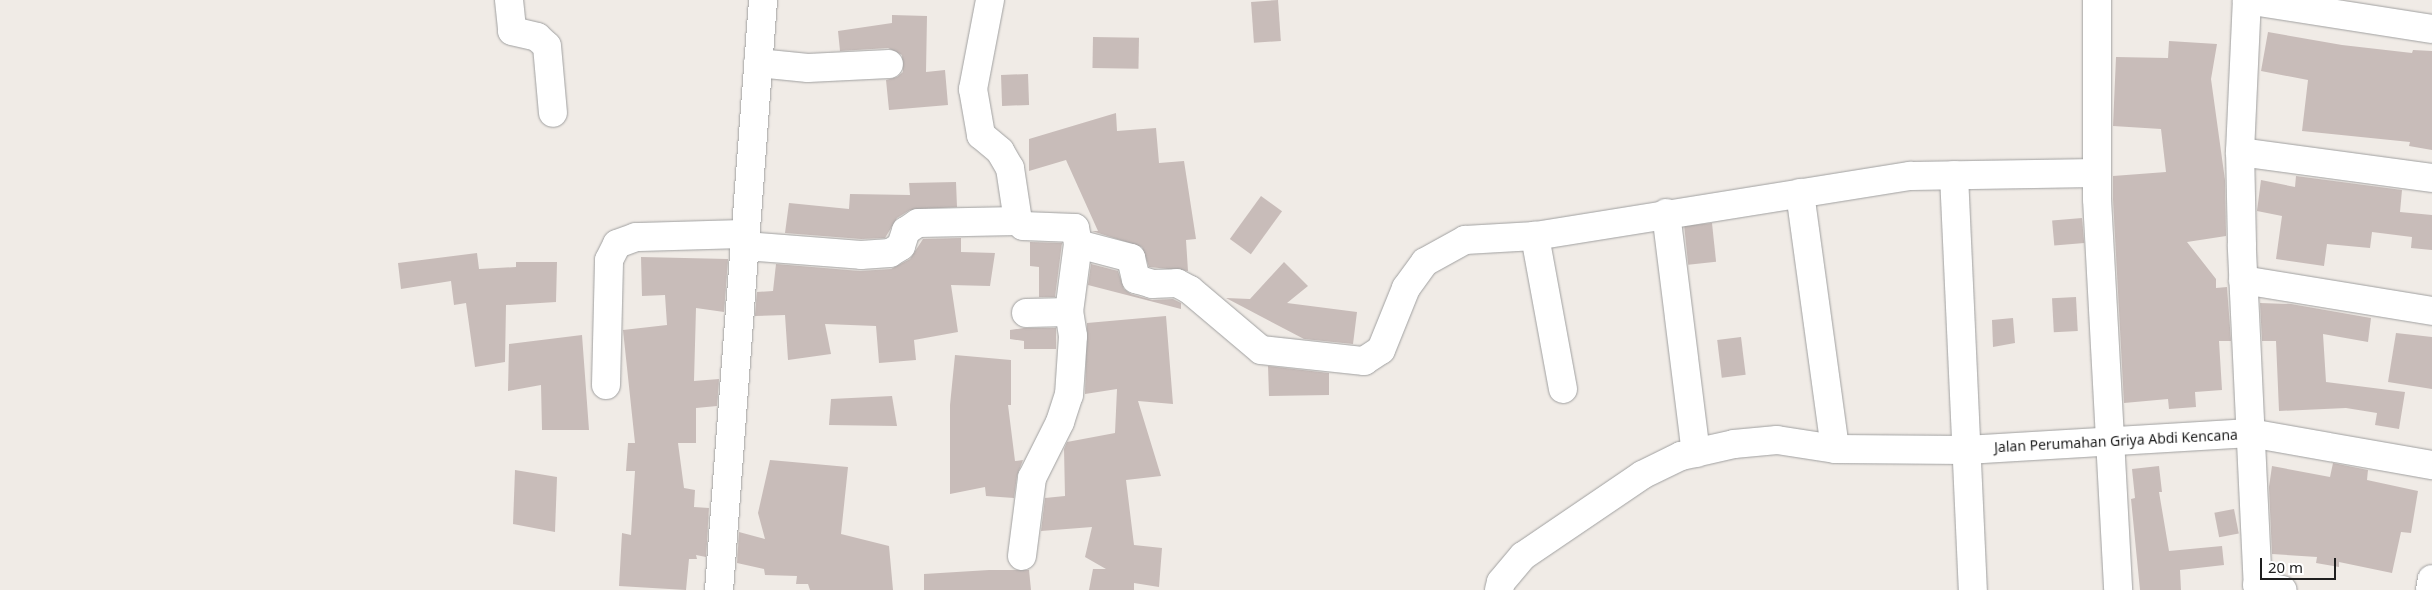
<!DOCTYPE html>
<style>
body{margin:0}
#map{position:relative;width:2432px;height:590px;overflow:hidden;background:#f0ebe6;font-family:"Noto Sans",sans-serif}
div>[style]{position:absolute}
.building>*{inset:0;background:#c8bcb9;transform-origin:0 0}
.roads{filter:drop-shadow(0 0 1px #a0a0a0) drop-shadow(0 0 1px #a0a0a0)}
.minor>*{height:28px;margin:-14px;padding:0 14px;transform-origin:14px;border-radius:14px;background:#fff}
span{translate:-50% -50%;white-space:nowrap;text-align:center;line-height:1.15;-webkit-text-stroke:4px #fff;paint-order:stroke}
.street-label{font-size:14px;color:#1f1f1f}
.scale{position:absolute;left:2260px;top:558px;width:76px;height:22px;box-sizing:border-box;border:2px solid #1f1f1f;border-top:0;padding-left:6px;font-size:15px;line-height:18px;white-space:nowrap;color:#1f1f1f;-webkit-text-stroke:4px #fff;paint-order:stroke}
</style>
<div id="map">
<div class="building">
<div style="left:1278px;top:0;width:41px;height:27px;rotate:86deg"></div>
<div style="clip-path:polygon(892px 15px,927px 16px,926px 72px,945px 70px,948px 105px,889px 110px,886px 80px,897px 77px,903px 72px,902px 55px,888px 48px,840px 51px,838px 31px,892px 23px)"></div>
<div style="clip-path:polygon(2268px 32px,2342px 45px,2412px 53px,2413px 50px,2432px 51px,2432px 150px,2409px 146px,2410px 142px,2302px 131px,2308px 80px,2261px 71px)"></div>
<div style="left:1093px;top:37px;width:46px;height:31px;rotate:1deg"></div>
<div style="clip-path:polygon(2169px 41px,2217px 44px,2211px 79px,2225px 180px,2226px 236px,2187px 242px,2216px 279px,2216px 288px,2227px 287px,2231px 341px,2219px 341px,2222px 390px,2195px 392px,2196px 407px,2169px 409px,2168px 399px,2124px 403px,2113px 199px,2113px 176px,2166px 172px,2161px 129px,2113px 126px,2116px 57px,2168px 58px)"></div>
<div style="left:1028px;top:74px;width:31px;height:27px;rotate:88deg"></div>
<div style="clip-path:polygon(1116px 113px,1117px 131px,1156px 128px,1159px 163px,1184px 161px,1196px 239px,1186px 240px,1188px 271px,1149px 267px,1142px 247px,1092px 231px,1098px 231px,1066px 160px,1029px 171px,1029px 139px)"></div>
<div style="clip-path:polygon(2296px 176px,2402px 190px,2400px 212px,2432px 215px,2432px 250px,2411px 248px,2412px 237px,2372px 232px,2370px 248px,2327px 244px,2324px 266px,2276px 259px,2282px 216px,2257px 211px,2261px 180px,2295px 187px)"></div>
<div style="clip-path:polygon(956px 182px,957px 207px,910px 210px,897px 218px,885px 238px,861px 239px,785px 233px,789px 203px,849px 209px,850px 194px,910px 195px,909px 183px)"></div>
<div style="left:1261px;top:196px;width:26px;height:53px;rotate:36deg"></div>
<div style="left:2082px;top:218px;width:25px;height:30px;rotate:85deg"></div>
<div style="left:1712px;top:223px;width:39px;height:28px;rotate:84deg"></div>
<div style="clip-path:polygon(961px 238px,961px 252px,995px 253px,990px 286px,951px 285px,958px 332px,914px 340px,916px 360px,879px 363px,876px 326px,825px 324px,831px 354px,788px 360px,785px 315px,755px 316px,757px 292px,773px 291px,776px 264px,860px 271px,891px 269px,910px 259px,923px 239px)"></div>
<div style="clip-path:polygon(1030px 242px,1062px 243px,1055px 297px,1039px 297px,1039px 267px,1030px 266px)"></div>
<div style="clip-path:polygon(477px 253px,479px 269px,516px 267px,516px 262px,557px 262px,556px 302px,506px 305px,505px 362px,475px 367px,466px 303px,454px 305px,451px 281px,401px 289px,398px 263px)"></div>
<div style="clip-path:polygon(641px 257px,728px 259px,724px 312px,696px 308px,694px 381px,719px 379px,717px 406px,696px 408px,696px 443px,678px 443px,684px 488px,695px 490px,694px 507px,709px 508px,706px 557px,696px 555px,697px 559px,689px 559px,686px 590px,619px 586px,622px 533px,631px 535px,635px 471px,626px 471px,628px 443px,635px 443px,623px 330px,667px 325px,665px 295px,642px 296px)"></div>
<div style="clip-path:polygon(1284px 262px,1308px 286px,1287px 303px,1357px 312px,1353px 344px,1304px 339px,1226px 298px,1250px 299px)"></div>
<div style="clip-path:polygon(1091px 264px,1118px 271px,1124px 289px,1131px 294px,1152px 300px,1173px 299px,1181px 303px,1181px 309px,1088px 285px)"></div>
<div style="left:2076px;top:297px;width:34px;height:24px;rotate:87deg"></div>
<div style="clip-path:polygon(2260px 303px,2291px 304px,2371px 318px,2368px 342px,2323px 334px,2326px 382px,2405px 392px,2399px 429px,2375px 425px,2377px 413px,2346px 408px,2279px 411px,2276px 341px,2262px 341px)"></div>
<div style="clip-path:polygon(1166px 316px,1173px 404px,1138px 401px,1161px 476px,1126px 480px,1134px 545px,1162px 548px,1159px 587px,1134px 583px,1134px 590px,1089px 590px,1093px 569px,1106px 569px,1085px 557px,1092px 527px,1041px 531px,1045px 498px,1065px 496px,1064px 449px,1067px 442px,1115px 433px,1117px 389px,1085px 394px,1087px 323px)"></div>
<div style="clip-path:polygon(2013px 318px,2015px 343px,1993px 347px,1992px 320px)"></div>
<div style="clip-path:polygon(1024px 328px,1056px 328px,1056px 349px,1024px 349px,1024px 341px,1010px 339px,1010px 330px)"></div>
<div style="clip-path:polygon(2396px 333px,2432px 337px,2432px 389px,2388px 382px)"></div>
<div style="clip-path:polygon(582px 335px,589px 430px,542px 430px,541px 385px,508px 391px,509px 344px)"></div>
<div style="left:1741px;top:337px;width:38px;height:24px;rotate:83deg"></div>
<div style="clip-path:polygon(955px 355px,1011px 360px,1011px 405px,1008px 405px,1015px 461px,1023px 460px,1017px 476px,1014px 498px,986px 496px,985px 487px,950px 494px,950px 405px)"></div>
<div style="clip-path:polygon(1268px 366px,1329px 373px,1329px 395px,1269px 396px)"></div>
<div style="clip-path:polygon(892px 396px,897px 426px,829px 425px,831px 399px)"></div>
<div style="clip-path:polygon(770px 460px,848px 467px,841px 534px,889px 546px,893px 590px,810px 590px,808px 584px,796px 584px,797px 576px,765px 575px,764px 569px,737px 563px,739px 532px,765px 539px,758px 513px)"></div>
<div style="clip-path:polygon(2333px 463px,2368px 470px,2367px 480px,2418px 491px,2411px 533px,2401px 532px,2392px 573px,2339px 562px,2339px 567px,2316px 563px,2317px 557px,2272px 554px,2269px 487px,2272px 466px,2330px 477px)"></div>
<div style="clip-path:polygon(2159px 466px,2162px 492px,2159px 492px,2169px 551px,2222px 546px,2224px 565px,2180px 570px,2181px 590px,2140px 590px,2131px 499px,2135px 498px,2132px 469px)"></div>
<div style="clip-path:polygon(515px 470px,557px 477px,555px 532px,513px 524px)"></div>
<div style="left:2234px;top:509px;width:25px;height:20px;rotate:79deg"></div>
<div style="clip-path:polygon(989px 570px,1029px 570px,1031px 590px,924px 590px,924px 574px)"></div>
</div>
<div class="roads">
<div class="minor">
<div style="left:509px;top:0;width:31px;rotate:84deg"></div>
<div style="left:512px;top:31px;width:26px;rotate:13deg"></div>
<div style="left:537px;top:37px;width:13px;rotate:42deg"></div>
<div style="left:547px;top:46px;width:67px;rotate:84.9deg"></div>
<div style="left:990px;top:0;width:91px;rotate:100.8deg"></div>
<div style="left:973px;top:89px;width:47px;rotate:80.1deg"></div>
<div style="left:981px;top:135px;width:25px;rotate:40deg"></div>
<div style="left:1000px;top:151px;width:20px;rotate:60deg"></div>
<div style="left:1010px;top:168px;width:54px;rotate:81.4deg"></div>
<div style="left:1018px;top:221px;width:7px;rotate:45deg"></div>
<div style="left:1023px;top:226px;width:52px;rotate:2.2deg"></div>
<div style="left:1075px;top:228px;width:16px;rotate:79deg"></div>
<div style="left:1078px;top:244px;width:55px;rotate:14.8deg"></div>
<div style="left:1131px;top:258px;width:22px;rotate:77deg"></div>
<div style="left:1136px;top:279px;width:17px;rotate:17deg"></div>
<div style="left:1152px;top:284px;width:25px;rotate:-2deg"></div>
<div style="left:1177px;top:283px;width:15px;rotate:28deg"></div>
<div style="left:1190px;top:290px;width:93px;rotate:40.2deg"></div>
<div style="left:1261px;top:350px;width:104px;rotate:6.1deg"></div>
<div style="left:1364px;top:361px;width:20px;rotate:-33deg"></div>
<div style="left:1381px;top:350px;width:67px;rotate:-68deg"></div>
<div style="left:1406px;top:288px;width:32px;rotate:-54deg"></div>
<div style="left:1425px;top:262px;width:46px;rotate:-28.8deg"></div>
<div style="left:1465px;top:240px;width:70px;rotate:-3.3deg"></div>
<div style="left:2097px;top:0;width:199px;rotate:90deg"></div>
<div style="left:2097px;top:199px;width:392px;rotate:86.9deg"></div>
<div style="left:758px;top:63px;width:50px;rotate:5.7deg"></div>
<div style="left:808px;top:68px;width:81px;rotate:-2.8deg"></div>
<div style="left:2240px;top:152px;width:194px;rotate:7.7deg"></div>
<div style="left:1954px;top:175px;width:415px;rotate:87.4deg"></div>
<div style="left:1800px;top:193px;width:258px;rotate:82.2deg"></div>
<div style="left:1835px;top:449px;width:131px;rotate:0.4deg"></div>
<div style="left:1966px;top:450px;width:285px;rotate:-3.4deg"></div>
<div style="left:2250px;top:433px;width:185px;rotate:10deg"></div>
<div style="left:1666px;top:213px;width:242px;rotate:82.9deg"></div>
<div style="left:745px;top:246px;width:116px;rotate:4.4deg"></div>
<div style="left:861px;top:255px;width:29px;rotate:-4deg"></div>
<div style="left:890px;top:253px;width:13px;rotate:-32deg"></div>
<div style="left:901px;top:246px;width:16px;rotate:-72deg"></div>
<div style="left:906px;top:231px;width:14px;rotate:-34deg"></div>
<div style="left:918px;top:223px;width:100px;rotate:-1.1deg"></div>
<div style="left:2243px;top:280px;width:192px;rotate:9.3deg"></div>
<div style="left:1026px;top:313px;width:43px;rotate:-1.3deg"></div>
<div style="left:1069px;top:312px;width:69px;rotate:-82.5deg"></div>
<div style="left:606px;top:385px;width:125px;rotate:-88.6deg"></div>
<div style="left:609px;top:260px;width:18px;rotate:-63deg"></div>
<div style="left:617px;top:244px;width:20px;rotate:-20deg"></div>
<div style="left:636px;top:237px;width:110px;rotate:-1.6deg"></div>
<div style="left:1563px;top:389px;width:156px;rotate:-100.4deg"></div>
<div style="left:1535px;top:236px;width:380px;rotate:-9.1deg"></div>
<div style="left:1910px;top:176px;width:187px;rotate:-0.9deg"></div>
<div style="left:1022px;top:556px;width:79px;rotate:-82.7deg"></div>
<div style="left:1032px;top:478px;width:63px;rotate:-63.4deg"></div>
<div style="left:1060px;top:422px;width:28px;rotate:-72deg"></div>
<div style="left:1069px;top:395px;width:59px;rotate:-86.1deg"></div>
<div style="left:1073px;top:336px;width:24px;rotate:-99deg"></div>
<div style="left:2257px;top:585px;width:26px;rotate:11deg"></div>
<div style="left:719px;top:590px;width:592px;rotate:-85.73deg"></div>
<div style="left:1499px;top:590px;width:8px;rotate:-76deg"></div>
<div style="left:1501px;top:582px;width:34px;rotate:-50deg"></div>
<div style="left:1523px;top:556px;width:144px;rotate:-34.2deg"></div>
<div style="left:1642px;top:475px;width:43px;rotate:-26deg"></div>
<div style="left:1681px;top:456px;width:54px;rotate:-12.8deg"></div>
<div style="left:1734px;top:444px;width:43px;rotate:-5.3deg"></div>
<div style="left:1777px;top:440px;width:59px;rotate:8.8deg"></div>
<div style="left:2258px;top:590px;width:345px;rotate:-92.7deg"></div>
<div style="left:2242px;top:245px;width:93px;rotate:-91.2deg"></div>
<div style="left:2240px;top:152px;width:152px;rotate:-87.4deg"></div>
<div style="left:2247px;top:0;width:187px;rotate:8.9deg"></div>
<div style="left:2430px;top:590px;width:11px;rotate:-80deg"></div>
</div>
</div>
<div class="street-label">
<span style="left:2116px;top:441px;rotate:-3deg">Jalan Perumahan Griya Abdi Kencana</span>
</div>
<div class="scale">20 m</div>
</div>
